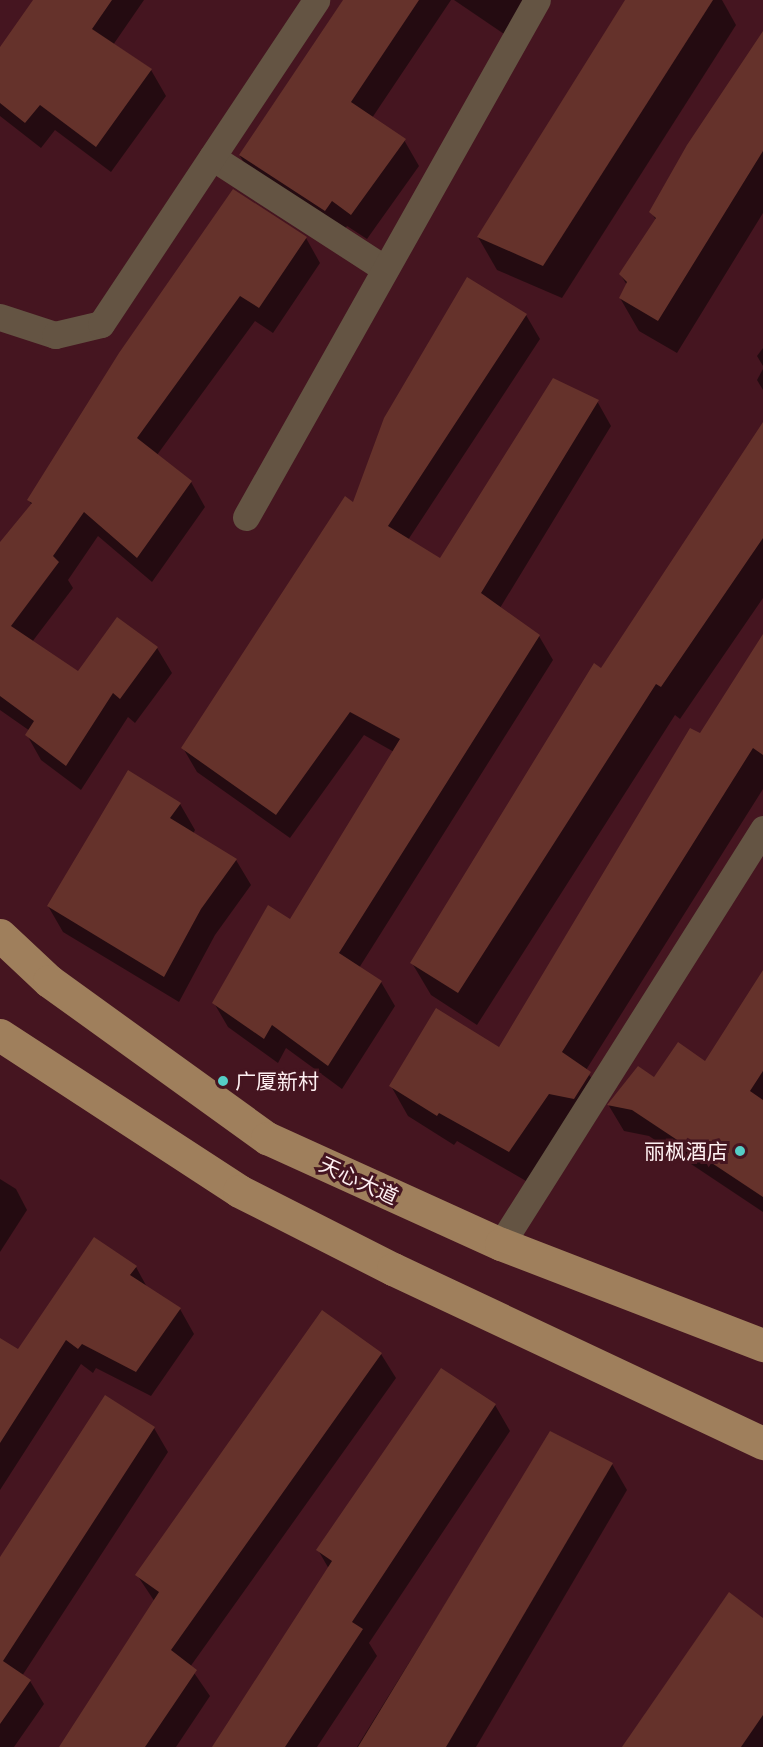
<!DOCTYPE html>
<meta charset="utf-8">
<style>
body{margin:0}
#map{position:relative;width:763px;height:1747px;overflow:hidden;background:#451520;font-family:Barlow,"Noto Sans SC",sans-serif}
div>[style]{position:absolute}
.shadow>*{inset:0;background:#0007}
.building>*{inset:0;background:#65322b}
.minor>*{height:27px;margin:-13.5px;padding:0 13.5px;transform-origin:13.5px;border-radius:13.5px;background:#645443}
.primary>*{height:33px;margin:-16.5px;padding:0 16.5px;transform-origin:16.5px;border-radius:16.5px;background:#9f7f5c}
.dots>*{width:16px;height:16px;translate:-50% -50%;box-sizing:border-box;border:3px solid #451520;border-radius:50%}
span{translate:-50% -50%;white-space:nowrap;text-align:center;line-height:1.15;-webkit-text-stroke:6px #451520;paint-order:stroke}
.poi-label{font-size:21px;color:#fdeff1}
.left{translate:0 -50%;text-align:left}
.right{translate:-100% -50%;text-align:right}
.street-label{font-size:21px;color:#fdeff1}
</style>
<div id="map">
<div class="shadow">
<div style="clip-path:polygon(34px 0,144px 0,113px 45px,151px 70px,166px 96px,111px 172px,55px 130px,41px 148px,0 116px,0 49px)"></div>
<div style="clip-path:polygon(344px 0,451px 0,372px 118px,404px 140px,419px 166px,367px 239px,347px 226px,340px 236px,255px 181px,240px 156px)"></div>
<div style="clip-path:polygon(454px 0,532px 0,507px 36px)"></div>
<div style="clip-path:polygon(627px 0,722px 0,736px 25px,562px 298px,497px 270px,478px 237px)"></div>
<div style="clip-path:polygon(763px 43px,763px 213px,677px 353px,639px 331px,620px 298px,627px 285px,620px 274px,656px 220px,651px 212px)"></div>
<div style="clip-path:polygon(306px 238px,320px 263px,273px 333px,255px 321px,157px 455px,191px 482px,205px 507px,152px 582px,98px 536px,68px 580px,73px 588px,32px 642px,79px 673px,118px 619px,157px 648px,172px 673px,135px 723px,128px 717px,81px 790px,41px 760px,27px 735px,30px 731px,0 710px,0 545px,32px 506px,29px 500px,120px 354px)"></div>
<div style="clip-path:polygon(526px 315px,540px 339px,408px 540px,441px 560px,597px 401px,611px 426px,500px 608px,539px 636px,553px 660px,359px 968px,381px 982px,395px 1006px,342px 1089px,286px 1048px,278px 1063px,228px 1027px,214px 1003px,290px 921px,394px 752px,364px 735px,290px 838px,197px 772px,183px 748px,353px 504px)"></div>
<div style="clip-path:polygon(763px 348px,763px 366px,757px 356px)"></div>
<div style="clip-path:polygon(763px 369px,763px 390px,757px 380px)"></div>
<div style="clip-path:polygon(763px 424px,763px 598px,680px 719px,675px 715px,477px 1025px,431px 995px,412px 963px)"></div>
<div style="clip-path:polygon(763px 638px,763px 789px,586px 1070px,607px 1102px,591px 1128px,566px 1123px,526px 1181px,457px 1141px,454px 1145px,408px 1116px,391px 1086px,499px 1050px)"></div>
<div style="clip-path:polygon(129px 772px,180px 804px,195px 830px,193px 834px,236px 860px,251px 885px,215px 935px,179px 1002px,63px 932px,48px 906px)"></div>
<div style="clip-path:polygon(763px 973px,763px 1212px,649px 1136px,624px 1131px,609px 1106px,638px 1068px,654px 1079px,706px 1063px)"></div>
<div style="clip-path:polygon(0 1179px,16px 1189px,27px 1210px,0 1252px)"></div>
<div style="clip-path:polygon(136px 1267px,148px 1289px,180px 1309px,194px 1334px,151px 1396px,96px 1368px,93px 1373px,81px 1364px,0 1490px,0 1340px,18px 1351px)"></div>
<div style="clip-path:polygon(381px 1354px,396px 1378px,190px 1667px,210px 1696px,176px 1747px,61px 1747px,155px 1602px,137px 1575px)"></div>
<div style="clip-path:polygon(495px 1405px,510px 1431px,369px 1643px,377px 1656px,317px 1747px,213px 1747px,329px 1569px,318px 1550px)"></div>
<div style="clip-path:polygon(154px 1428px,168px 1452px,22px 1676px,30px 1681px,44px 1704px,14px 1747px,0 1747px,0 1560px)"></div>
<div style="clip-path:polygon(551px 1433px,612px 1464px,627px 1490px,476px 1747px,357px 1747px)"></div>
<div style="clip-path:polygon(763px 1620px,763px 1747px,624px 1747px)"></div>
</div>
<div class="building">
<div style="clip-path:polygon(33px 0,112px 0,92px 29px,152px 69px,96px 147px,40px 105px,25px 123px,0 103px,0 47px)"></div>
<div style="clip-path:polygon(343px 0,419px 0,351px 102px,406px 139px,351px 215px,332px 201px,325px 211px,239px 155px)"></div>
<div style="clip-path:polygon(625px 0,713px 0,543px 266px,477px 237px)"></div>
<div style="clip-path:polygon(763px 31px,763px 151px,658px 321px,619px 298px,627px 282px,619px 274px,656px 218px,649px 212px,687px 145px)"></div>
<div style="clip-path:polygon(233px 189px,307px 237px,259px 308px,240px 296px,137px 438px,192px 481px,137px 558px,84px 512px,53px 556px,59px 562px,11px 626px,78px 671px,117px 617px,158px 647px,120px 699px,113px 693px,66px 766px,25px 735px,34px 721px,0 696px,0 542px,32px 503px,27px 500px,119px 353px)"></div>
<div style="clip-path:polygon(467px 277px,527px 314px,388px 526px,440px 558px,553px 378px,599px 400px,481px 593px,540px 635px,339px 953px,382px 981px,328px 1066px,272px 1025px,264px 1039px,212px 1003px,268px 905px,290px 919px,400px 739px,350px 712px,276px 815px,181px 748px,345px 496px,353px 502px,384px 418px)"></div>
<div style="clip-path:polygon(763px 422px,763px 538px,661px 687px,656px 684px,458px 993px,410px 963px,594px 663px,601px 668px)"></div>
<div style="clip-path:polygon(763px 634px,763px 755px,753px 748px,562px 1052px,591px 1072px,574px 1099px,549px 1094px,509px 1152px,439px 1113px,437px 1116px,389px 1086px,436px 1008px,499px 1047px,690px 728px,700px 733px)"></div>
<div style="clip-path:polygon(128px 770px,181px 803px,170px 818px,237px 859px,201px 909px,164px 977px,47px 906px)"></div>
<div style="clip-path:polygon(763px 970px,763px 1071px,750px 1091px,763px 1100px,763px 1197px,632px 1110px,607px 1105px,638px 1066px,654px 1077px,678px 1042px,705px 1061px)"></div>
<div style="clip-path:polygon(94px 1237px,137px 1266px,130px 1275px,181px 1308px,136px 1372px,82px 1344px,78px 1349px,66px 1340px,0 1443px,0 1338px,18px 1349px)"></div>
<div style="clip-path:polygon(322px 1310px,382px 1353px,171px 1650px,197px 1670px,145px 1747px,59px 1747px,159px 1592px,135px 1575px)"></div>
<div style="clip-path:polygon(441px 1368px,496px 1404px,352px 1622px,363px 1629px,285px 1747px,212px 1747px,332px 1561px,316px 1550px)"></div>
<div style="clip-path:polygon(105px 1395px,155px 1427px,3px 1661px,31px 1680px,0 1724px,0 1557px)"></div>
<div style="clip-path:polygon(550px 1431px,613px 1463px,446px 1747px,358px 1747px)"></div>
<div style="clip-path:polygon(729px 1592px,763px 1618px,763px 1715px,741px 1747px,622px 1747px)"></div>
</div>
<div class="minor">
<div style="left:212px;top:157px;width:206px;rotate:32.9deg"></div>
<div style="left:0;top:317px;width:58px;rotate:18.1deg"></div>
<div style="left:55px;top:335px;width:47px;rotate:-13.4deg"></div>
<div style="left:101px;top:324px;width:389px;rotate:-56.4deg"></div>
<div style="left:246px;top:517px;width:593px;rotate:-60.63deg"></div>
<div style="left:501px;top:1244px;width:491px;rotate:-57.7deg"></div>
</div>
<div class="primary">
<div style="left:0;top:935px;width:67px;rotate:43.2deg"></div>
<div style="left:49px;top:981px;width:269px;rotate:35.8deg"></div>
<div style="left:267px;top:1138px;width:257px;rotate:24.4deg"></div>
<div style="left:501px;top:1244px;width:281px;rotate:21.1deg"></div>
<div style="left:0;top:1035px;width:285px;rotate:33.1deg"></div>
<div style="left:239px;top:1191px;width:173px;rotate:26.9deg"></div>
<div style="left:393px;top:1269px;width:409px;rotate:25.2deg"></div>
</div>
<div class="dots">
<div style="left:223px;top:1081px;background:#55cec6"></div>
<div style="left:740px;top:1151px;background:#55cec6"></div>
</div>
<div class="poi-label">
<span class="left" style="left:235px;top:1081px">广厦新村</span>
<span class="right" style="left:728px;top:1151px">丽枫酒店</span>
</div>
<div class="street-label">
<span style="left:359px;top:1180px;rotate:25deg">天心大道</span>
</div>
</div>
